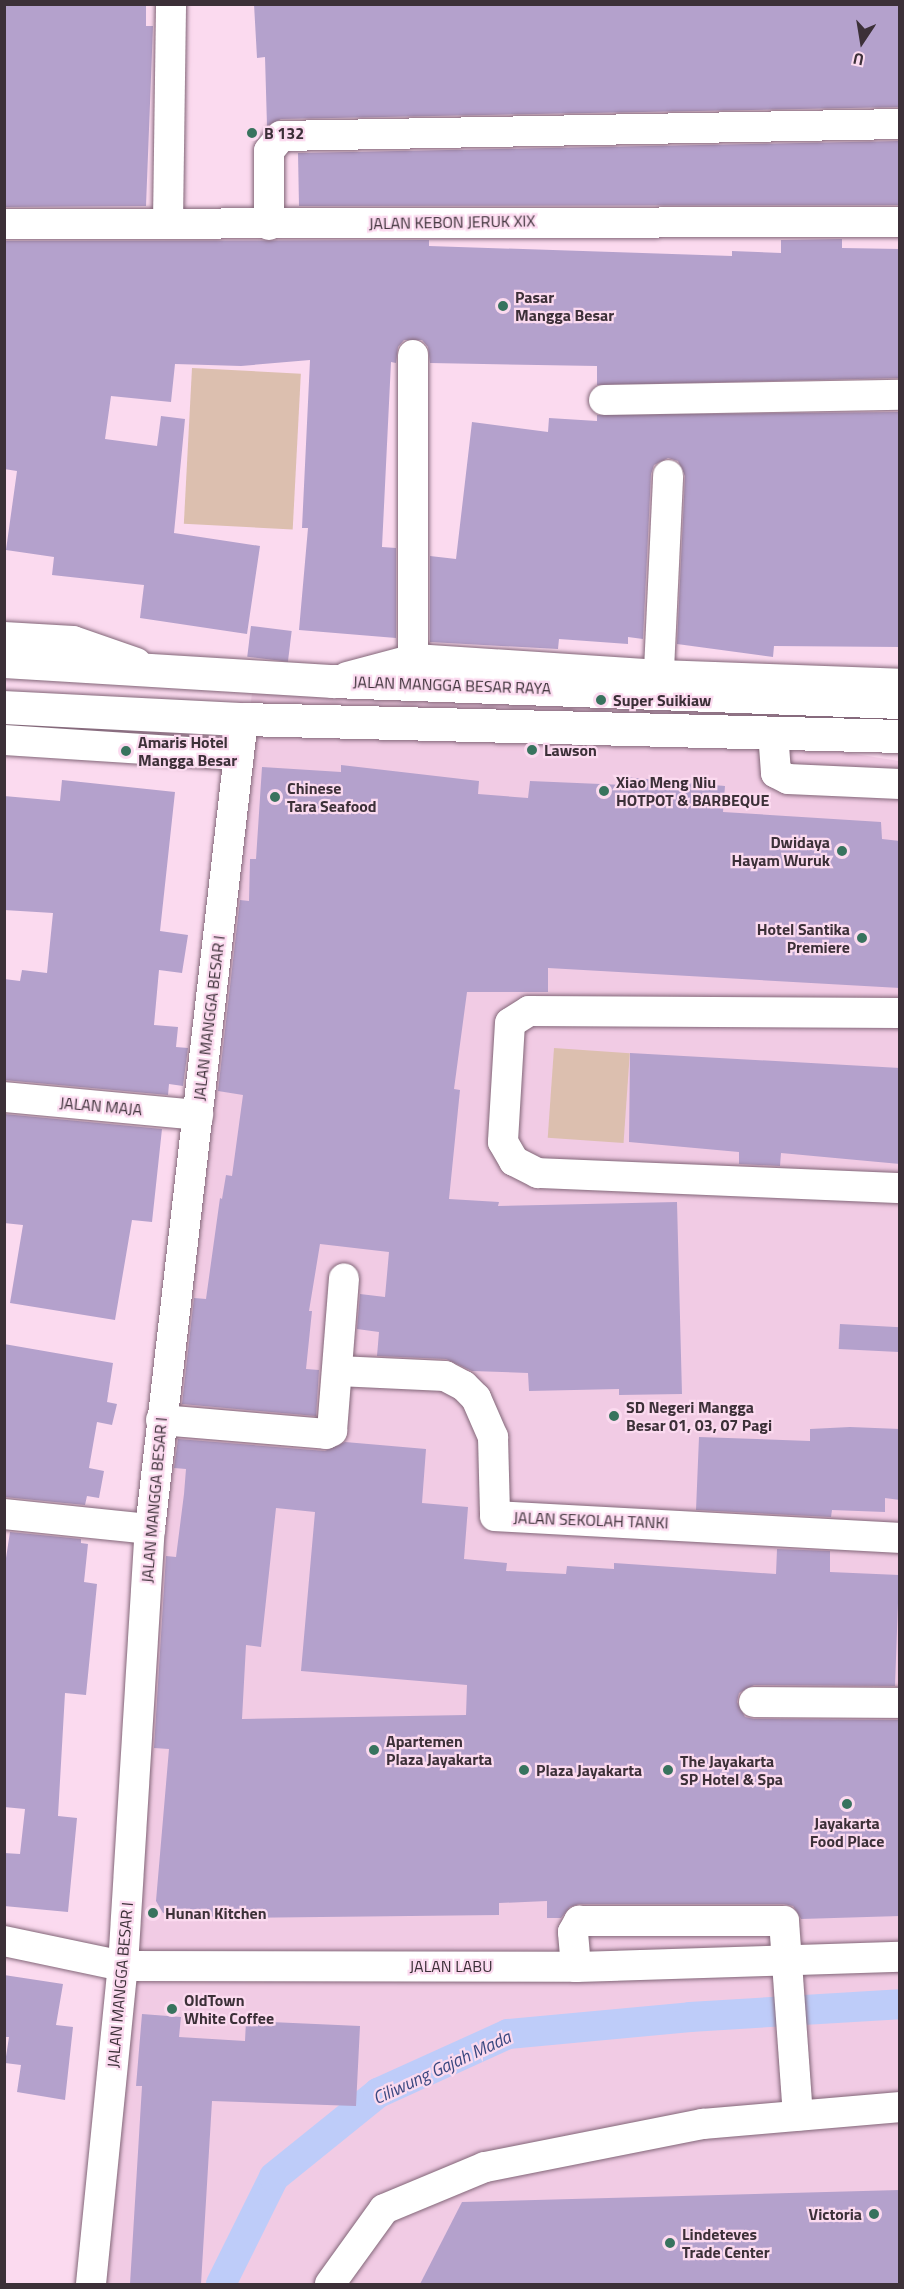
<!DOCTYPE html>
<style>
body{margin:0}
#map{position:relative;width:904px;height:2289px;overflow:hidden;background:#fbdaef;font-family:"Titillium Web",sans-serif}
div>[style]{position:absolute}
.built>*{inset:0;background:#f1cbe4}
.green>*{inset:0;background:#dcbfaf;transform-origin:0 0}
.canal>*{height:30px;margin:-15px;padding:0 15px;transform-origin:15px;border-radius:15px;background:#beccf9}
.building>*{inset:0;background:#b4a1cc;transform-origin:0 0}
.roads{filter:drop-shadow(0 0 2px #826678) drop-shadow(0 0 2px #826678)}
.minor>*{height:30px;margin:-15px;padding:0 15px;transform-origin:15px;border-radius:15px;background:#fff}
.major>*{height:33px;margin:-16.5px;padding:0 16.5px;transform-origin:16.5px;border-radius:16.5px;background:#fff}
.dots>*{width:16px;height:16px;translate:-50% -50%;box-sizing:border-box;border:3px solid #fbdaef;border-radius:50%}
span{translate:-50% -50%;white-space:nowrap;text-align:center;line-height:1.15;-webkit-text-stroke:4.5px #fbdaef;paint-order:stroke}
.poi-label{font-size:16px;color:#3c3038;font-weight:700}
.left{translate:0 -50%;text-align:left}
.right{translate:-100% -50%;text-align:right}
.street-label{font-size:16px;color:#3c3038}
.water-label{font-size:18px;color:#3a4880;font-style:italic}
.frame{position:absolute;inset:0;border:6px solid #3c3038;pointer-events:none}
.north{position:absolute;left:832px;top:12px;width:60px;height:60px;-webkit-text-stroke:4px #fbdaef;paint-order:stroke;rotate:192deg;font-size:16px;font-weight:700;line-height:24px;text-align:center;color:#3c3038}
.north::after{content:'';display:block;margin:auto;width:21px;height:27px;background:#3c3038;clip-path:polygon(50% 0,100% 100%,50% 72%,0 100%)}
</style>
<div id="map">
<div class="built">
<div style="clip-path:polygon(413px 683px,899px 761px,899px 2284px,101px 2284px,167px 1400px,252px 693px)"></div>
</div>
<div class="green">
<div style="left:192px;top:368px;width:109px;height:156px;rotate:3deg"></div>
<div style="left:554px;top:1048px;width:76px;height:90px;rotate:4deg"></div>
</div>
<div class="canal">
<div style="left:221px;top:2284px;width:119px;rotate:-63.6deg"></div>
<div style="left:274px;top:2177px;width:134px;rotate:-38.9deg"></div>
<div style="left:378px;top:2093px;width:143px;rotate:-24.4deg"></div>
<div style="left:508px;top:2034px;width:183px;rotate:-5.3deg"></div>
<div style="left:690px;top:2017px;width:210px;rotate:-3.5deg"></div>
</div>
<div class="building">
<div style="clip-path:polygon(4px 4px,146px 4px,146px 26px,153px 26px,146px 206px,6px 207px)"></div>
<div style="clip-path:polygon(254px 4px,900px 4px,900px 107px,281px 119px,267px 126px,265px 57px,257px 58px)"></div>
<div style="clip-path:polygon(900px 141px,900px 205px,299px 206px,298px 153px)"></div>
<div style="clip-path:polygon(842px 239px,842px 248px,900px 249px,900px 378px,597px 385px,597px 366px,430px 363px,428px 347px,422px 340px,404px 340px,398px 347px,396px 363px,391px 362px,382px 547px,396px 548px,396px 638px,299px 630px,308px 528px,302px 528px,310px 360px,241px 366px,175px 364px,171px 402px,111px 396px,105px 439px,157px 446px,161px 416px,185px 419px,174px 533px,260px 546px,247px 634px,140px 618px,144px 585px,52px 575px,54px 557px,6px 550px,17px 471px,4px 469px,4px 241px,429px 240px,429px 246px,732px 256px,732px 251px,781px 253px,781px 240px)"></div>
<div style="clip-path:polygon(900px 412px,900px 647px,774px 646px,773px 657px,677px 644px,685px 476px,678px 461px,668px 458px,654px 465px,651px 474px,643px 639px,628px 637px,628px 644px,559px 639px,558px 649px,430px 642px,430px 556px,456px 559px,472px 422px,548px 432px,549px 418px,597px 421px,597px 415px)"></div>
<div style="left:251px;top:626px;width:41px;height:31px;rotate:7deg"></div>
<div style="clip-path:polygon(341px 765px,479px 781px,478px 794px,528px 798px,530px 781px,624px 785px,625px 777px,725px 786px,723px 812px,881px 822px,882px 839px,900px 841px,900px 988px,548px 968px,548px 992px,467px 992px,454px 1089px,460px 1090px,449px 1199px,499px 1202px,498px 1206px,677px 1202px,682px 1394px,619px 1395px,619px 1389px,529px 1391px,528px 1373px,472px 1371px,446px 1359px,377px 1356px,379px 1332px,357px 1329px,360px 1294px,385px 1297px,389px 1252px,320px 1244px,309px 1311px,312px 1311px,306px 1369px,319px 1370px,316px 1416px,182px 1404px,194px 1298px,206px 1299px,220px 1198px,222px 1199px,226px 1175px,232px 1176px,243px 1095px,218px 1091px,240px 900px,249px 901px,250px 859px,256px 859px,262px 767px,341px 772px)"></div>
<div style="clip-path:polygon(62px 780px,175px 792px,160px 931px,188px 935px,182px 973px,159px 970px,154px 1025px,178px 1027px,176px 1047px,188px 1048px,183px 1086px,169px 1084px,168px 1095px,4px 1080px,4px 979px,20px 981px,22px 970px,47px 973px,53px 913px,4px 910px,4px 796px,60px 801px)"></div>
<div style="clip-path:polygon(630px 1053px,900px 1068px,900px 1164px,781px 1153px,780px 1166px,739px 1164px,739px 1152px,629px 1142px)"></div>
<div style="clip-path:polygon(4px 1114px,162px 1129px,152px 1222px,132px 1220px,115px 1320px,10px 1303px,23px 1225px,4px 1223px)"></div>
<div style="left:840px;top:1324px;width:60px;height:25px;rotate:3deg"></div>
<div style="clip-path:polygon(4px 1344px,113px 1363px,107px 1402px,117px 1404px,112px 1425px,97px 1422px,89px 1468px,104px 1471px,99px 1498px,87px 1496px,85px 1505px,4px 1497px)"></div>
<div style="clip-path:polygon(850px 1427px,900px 1429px,900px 1500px,885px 1498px,885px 1512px,832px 1510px,831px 1517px,696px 1510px,699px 1437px,810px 1441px,810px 1429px)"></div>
<div style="clip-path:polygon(evenodd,178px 1439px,325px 1451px,345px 1442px,426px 1449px,422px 1503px,468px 1507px,464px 1559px,507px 1563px,506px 1571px,566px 1574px,567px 1566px,614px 1569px,614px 1563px,776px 1574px,777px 1549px,830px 1551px,830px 1572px,899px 1575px,895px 1686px,754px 1685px,739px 1693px,737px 1702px,745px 1717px,754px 1719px,900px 1720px,900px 1916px,801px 1919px,793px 1906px,784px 1904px,579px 1904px,570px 1907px,561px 1918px,547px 1918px,547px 1901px,499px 1903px,499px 1915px,231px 1918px,163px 1913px,156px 1901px,169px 1749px,154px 1748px,166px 1556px,176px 1557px,184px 1494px,186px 1469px,174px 1468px,178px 1439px,276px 1508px,315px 1512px,301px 1671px,467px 1685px,466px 1715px,242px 1719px,246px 1645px,261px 1647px,276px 1508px)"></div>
<div style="clip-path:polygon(10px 1532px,81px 1539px,81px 1543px,88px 1544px,84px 1582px,97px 1584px,86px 1695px,65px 1693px,58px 1816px,77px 1818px,68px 1912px,4px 1906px,4px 1853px,20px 1854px,25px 1809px,4px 1807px,4px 1571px)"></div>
<div style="clip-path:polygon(4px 1975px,63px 1984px,56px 2025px,73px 2027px,65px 2100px,17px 2092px,21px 2065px,5px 2063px,9px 2037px,4px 2037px)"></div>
<div style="clip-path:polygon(142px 2014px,181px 2017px,179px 2037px,245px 2041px,246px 2021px,360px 2026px,356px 2106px,212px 2101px,201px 2284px,130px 2284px,142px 2086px,136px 2086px)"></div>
<div style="clip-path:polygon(900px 2190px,900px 2284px,420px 2284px,462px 2202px)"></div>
</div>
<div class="roads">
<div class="minor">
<div style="left:168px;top:222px;width:218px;rotate:-89.2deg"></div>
<div style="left:4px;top:224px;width:896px;rotate:-0.13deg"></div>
<div style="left:269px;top:225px;width:74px;rotate:-90deg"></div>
<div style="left:269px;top:151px;width:19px;rotate:-51deg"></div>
<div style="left:281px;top:136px;width:619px;rotate:-1.11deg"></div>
<div style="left:413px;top:355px;width:325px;rotate:90deg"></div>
<div style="left:604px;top:400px;width:296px;rotate:-1deg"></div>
<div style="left:4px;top:637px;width:69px;rotate:3.3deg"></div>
<div style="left:73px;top:641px;width:67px;rotate:19.2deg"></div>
<div style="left:347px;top:677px;width:69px;rotate:-15deg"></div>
<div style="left:414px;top:659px;width:246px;rotate:3.7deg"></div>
<div style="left:659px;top:675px;width:241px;rotate:2.1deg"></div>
<div style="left:658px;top:691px;width:216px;rotate:-87.3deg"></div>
<div style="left:773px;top:732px;width:41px;rotate:85.8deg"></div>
<div style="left:776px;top:773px;width:13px;rotate:27deg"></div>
<div style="left:788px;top:779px;width:112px;rotate:2.6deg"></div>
<div style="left:4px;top:740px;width:235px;rotate:3.7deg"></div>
<div style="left:900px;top:1013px;width:371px;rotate:-179.7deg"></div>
<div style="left:529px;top:1011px;width:22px;rotate:148deg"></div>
<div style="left:510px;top:1023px;width:119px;rotate:93.4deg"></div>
<div style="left:503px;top:1142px;width:22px;rotate:60deg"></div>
<div style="left:514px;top:1161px;width:27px;rotate:27deg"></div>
<div style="left:538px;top:1173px;width:362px;rotate:2.4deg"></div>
<div style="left:4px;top:1097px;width:195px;rotate:5.3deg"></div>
<div style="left:338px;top:1371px;width:107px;rotate:2.7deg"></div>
<div style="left:445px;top:1376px;width:21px;rotate:28deg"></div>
<div style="left:464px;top:1386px;width:17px;rotate:45deg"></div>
<div style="left:476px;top:1398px;width:43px;rotate:66.4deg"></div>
<div style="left:493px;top:1437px;width:79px;rotate:88.5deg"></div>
<div style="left:495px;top:1516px;width:406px;rotate:3.1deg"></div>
<div style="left:161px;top:1420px;width:166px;rotate:4.8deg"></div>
<div style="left:326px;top:1434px;width:7px;rotate:-27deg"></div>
<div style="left:332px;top:1431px;width:153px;rotate:-85.5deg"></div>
<div style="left:4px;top:1514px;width:147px;rotate:5.9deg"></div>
<div style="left:754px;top:1702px;width:146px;rotate:0.4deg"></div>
<div style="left:4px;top:1941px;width:122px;rotate:11.9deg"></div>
<div style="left:123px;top:1966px;width:453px;rotate:0.1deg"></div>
<div style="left:576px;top:1967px;width:324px;rotate:-1.8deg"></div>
<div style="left:576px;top:1967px;width:35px;rotate:-95deg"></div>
<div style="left:573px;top:1932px;width:13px;rotate:-61deg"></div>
<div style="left:579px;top:1921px;width:205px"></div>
<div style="left:784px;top:1921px;width:195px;rotate:85.9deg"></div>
<div style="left:91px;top:2284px;width:320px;rotate:-84.3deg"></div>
<div style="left:123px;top:1966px;width:438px;rotate:-86.5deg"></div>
<div style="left:150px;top:1529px;width:815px;rotate:-83.45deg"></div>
<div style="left:330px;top:2284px;width:92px;rotate:-54.2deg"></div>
<div style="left:384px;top:2209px;width:109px;rotate:-22.6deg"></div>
<div style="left:485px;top:2167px;width:222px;rotate:-11.2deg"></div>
<div style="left:703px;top:2124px;width:198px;rotate:-4.9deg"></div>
</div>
<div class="major">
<div style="left:4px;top:661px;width:330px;rotate:3.5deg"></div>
<div style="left:333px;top:681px;width:567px;rotate:2.12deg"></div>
<div style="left:4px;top:707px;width:239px;rotate:2.9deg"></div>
<div style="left:243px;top:719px;width:657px;rotate:1.48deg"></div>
</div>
</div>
<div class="dots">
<div style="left:252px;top:133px;background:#38735e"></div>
<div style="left:503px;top:306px;background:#38735e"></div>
<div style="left:601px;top:700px;background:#38735e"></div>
<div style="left:532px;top:750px;background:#38735e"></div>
<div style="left:126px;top:751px;background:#38735e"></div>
<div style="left:604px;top:791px;background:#38735e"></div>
<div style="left:275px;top:797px;background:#38735e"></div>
<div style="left:842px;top:851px;background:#38735e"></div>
<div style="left:862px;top:938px;background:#38735e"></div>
<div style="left:614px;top:1416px;background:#38735e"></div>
<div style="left:374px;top:1750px;background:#38735e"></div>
<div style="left:524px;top:1770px;background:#38735e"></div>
<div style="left:668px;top:1770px;background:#38735e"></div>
<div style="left:847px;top:1804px;background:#38735e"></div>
<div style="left:153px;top:1913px;background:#38735e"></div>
<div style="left:172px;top:2009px;background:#38735e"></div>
<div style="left:874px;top:2214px;background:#38735e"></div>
<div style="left:670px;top:2243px;background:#38735e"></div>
</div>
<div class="poi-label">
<span class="left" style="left:264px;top:133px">B 132</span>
<span class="left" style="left:515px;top:306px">Pasar<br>Mangga Besar</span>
<span class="left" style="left:613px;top:700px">Super Suikiaw</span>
<span class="left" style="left:138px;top:751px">Amaris Hotel<br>Mangga Besar</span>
<span class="left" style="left:544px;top:750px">Lawson</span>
<span class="left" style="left:616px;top:791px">Xiao Meng Niu<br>HOTPOT &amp; BARBEQUE</span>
<span class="left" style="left:287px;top:797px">Chinese<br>Tara Seafood</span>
<span class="right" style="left:830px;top:851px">Dwidaya<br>Hayam Wuruk</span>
<span class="right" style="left:850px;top:938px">Hotel Santika<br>Premiere</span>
<span class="left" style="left:626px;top:1416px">SD Negeri Mangga<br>Besar 01, 03, 07 Pagi</span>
<span class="left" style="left:386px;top:1750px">Apartemen<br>Plaza Jayakarta</span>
<span class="left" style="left:680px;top:1770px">The Jayakarta<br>SP Hotel &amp; Spa</span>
<span class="left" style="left:536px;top:1770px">Plaza Jayakarta</span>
<span style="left:847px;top:1832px">Jayakarta<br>Food Place</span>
<span class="left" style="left:165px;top:1913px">Hunan Kitchen</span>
<span class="left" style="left:184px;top:2009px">OldTown<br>White Coffee</span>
<span class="right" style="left:862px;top:2214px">Victoria</span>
<span class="left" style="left:682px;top:2243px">Lindeteves<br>Trade Center</span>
</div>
<div class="street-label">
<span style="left:452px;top:222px;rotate:-1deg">JALAN KEBON JERUK XIX</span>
<span style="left:452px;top:685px;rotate:2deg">JALAN MANGGA BESAR RAYA</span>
<span style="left:209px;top:1018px;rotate:-83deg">JALAN MANGGA BESAR I</span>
<span style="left:101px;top:1106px;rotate:5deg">JALAN MAJA</span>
<span style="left:154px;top:1500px;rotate:-85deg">JALAN MANGGA BESAR I</span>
<span style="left:591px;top:1520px;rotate:2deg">JALAN SEKOLAH TANKI</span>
<span style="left:451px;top:1966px">JALAN LABU</span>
<span style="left:120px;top:1985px;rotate:-85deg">JALAN MANGGA BESAR I</span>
</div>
<div class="water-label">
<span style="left:442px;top:2068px;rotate:-25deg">Ciliwung Gajah Mada</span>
</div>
<div class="frame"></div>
<div class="north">U</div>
</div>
